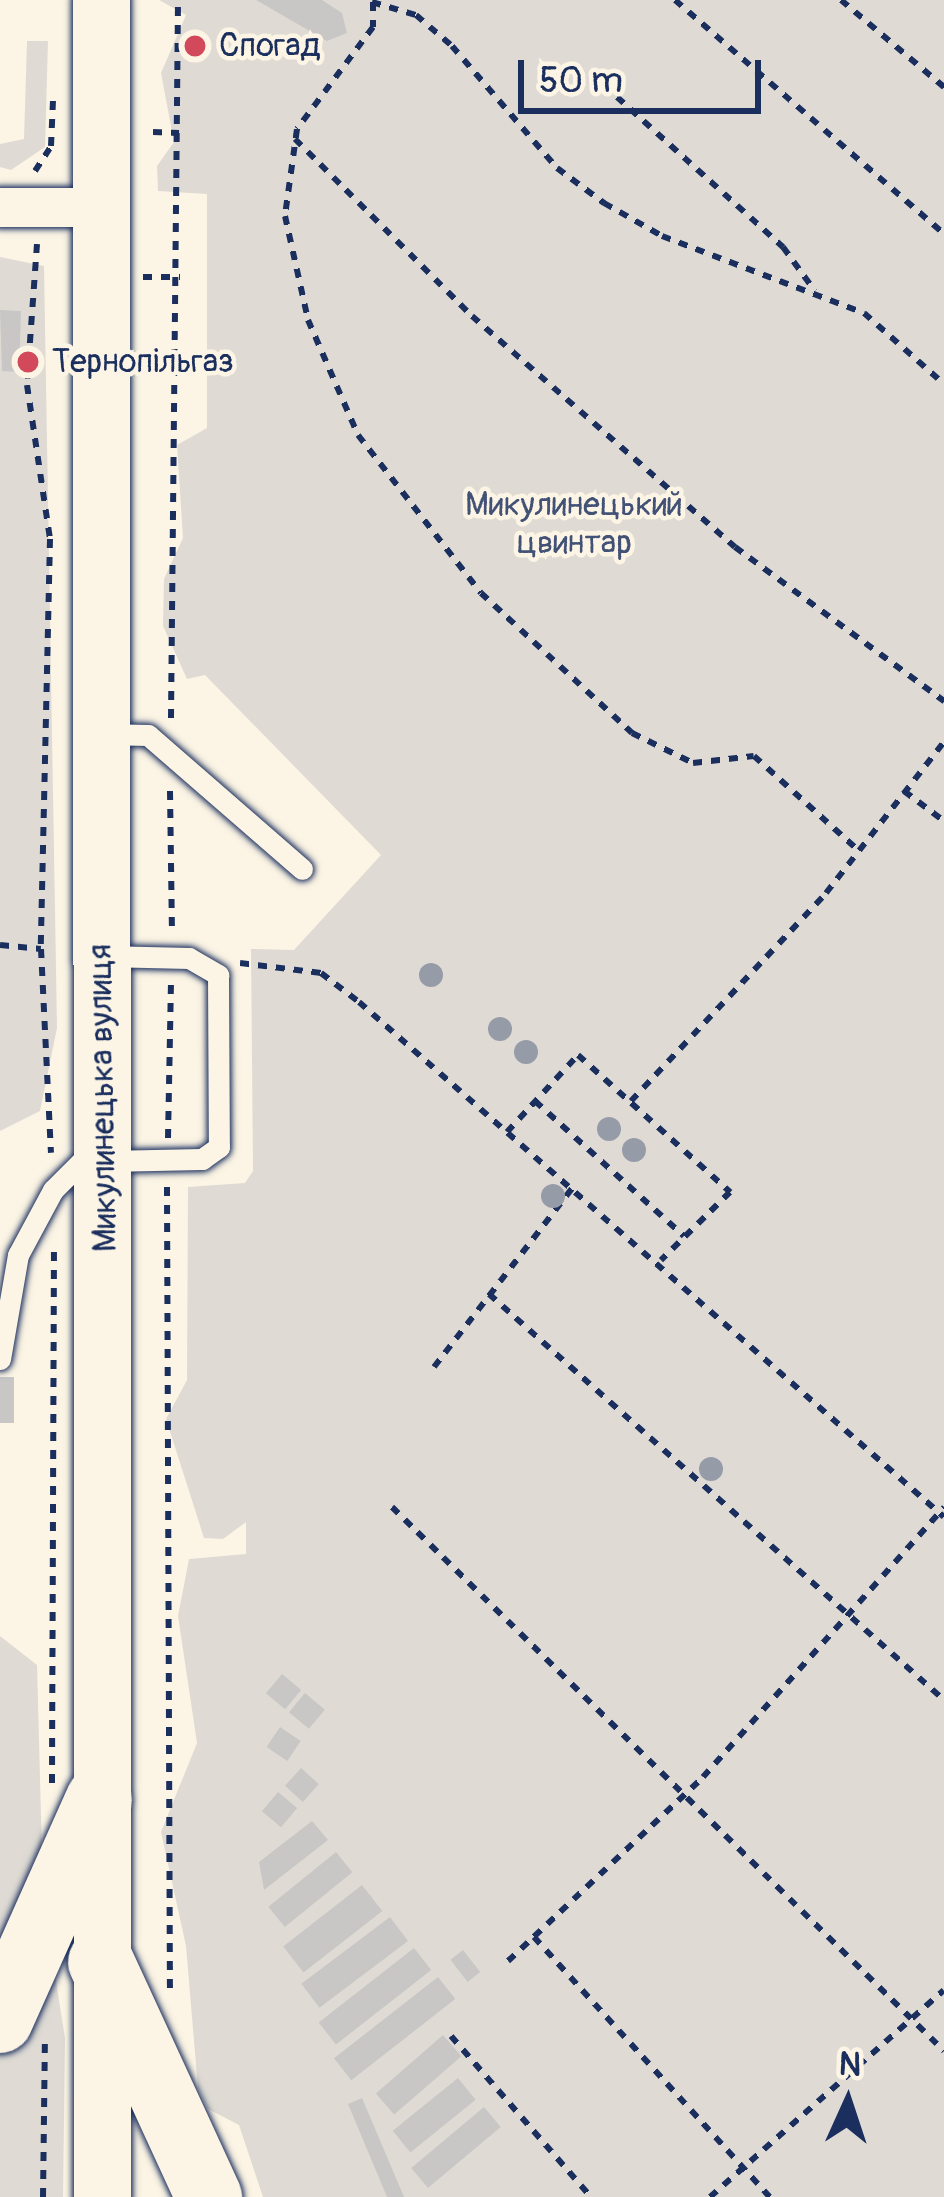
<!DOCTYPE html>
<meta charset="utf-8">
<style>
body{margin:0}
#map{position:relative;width:944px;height:2197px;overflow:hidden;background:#fcf5e5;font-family:Pangolin,sans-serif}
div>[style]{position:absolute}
.green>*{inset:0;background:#dfdbd4}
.building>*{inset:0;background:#c8c7c6;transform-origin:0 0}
.path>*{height:6px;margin-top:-3px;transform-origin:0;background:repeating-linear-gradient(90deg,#1b2f5e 0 9px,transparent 0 18px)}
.roads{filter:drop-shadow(0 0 3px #1b2f5e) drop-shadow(0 0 3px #1b2f5e)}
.service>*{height:21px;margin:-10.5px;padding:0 10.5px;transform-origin:10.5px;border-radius:10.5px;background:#fcf5e5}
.minor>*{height:39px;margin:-19.5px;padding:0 19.5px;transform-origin:19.5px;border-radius:19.5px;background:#fcf5e5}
.secondary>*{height:57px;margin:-28.5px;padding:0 28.5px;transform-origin:28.5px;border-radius:28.5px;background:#fcf5e5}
.trunk>*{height:66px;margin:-33px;padding:0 33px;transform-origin:33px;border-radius:33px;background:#fcf5e5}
.trees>*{width:24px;height:24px;margin:-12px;border-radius:50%;background:#969ba8}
.dots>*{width:33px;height:33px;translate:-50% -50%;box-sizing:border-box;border:6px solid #fcf5e5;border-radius:50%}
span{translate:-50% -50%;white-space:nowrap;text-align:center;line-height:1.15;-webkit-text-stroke:9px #fcf5e5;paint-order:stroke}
.poi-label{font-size:33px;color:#1b2f5e}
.left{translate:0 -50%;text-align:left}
.park-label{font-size:33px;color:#425176}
.street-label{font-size:33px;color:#1b2f5e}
.north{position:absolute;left:788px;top:2041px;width:120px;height:120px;-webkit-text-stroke:9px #fcf5e5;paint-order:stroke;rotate:3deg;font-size:33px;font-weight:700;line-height:48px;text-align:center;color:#1b2f5e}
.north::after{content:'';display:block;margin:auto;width:42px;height:54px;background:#1b2f5e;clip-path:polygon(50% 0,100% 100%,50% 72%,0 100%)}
.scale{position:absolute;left:518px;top:60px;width:243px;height:54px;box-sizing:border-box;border:6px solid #1b2f5e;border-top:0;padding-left:15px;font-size:36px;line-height:42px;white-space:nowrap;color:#1b2f5e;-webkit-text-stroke:9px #fcf5e5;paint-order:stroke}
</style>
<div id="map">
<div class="green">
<div style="clip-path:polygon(159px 0,944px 0,944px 2197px,263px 2197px,239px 2125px,208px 2109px,198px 2088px,186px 1946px,161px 1832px,197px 1743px,178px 1616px,189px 1559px,246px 1554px,246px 1522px,223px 1539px,204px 1538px,166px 1419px,187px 1380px,188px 1187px,245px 1183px,253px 1171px,251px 949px,294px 950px,381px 855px,205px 675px,187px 679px,163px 626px,164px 579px,183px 538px,177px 445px,207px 428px,207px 194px,158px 191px,157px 166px,174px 142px,161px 73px,186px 15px)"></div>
<div style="clip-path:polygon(27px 41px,48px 41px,45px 147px,11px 170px,0 167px,0 144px,24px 139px)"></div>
<div style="clip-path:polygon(0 257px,44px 266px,57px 1028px,40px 1111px,0 1131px)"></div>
<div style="clip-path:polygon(0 1636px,37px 1665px,43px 1891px,0 1967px)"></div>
<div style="clip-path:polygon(55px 1975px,65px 2038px,63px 2197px,0 2197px,0 2051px)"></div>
</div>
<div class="building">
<div style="clip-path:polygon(256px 0,322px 0,342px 13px,347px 33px,327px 41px)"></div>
<div style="clip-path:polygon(0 310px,21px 311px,19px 372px,2px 371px)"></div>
<div style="left:0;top:1377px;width:14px;height:46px"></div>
<div style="left:282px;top:1674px;width:25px;height:25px;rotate:40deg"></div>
<div style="left:305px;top:1693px;width:26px;height:25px;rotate:40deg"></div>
<div style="left:280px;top:1727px;width:25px;height:24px;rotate:34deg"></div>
<div style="left:301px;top:1768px;width:24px;height:24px;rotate:42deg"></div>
<div style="left:278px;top:1792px;width:25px;height:25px;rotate:40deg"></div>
<div style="clip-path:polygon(312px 1821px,328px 1840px,264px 1890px,259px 1862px)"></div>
<div style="left:336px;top:1852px;width:26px;height:87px;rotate:51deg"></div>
<div style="left:362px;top:1885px;width:33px;height:100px;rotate:52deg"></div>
<div style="left:390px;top:1917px;width:30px;height:111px;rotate:53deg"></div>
<div style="left:414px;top:1948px;width:28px;height:121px;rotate:52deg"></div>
<div style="left:463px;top:1950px;width:28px;height:16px;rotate:52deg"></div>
<div style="left:438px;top:1977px;width:28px;height:132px;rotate:52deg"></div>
<div style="left:443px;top:2035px;width:28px;height:89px;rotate:49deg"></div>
<div style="left:458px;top:2078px;width:28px;height:84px;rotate:51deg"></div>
<div style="clip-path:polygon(362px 2098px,396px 2178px,404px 2197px,387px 2197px,348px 2104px)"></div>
<div style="left:484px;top:2107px;width:26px;height:95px;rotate:50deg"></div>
</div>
<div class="path">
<div style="left:675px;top:0;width:357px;rotate:41deg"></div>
<div style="left:841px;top:0;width:135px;rotate:40.2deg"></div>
<div style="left:372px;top:2px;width:46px;rotate:16.5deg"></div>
<div style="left:416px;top:15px;width:48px;rotate:40.7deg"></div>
<div style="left:452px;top:46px;width:161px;rotate:49.3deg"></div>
<div style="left:557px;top:168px;width:59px;rotate:36.7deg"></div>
<div style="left:604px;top:203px;width:67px;rotate:29.6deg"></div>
<div style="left:662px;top:236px;width:216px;rotate:20.9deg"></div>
<div style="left:864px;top:313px;width:107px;rotate:41.6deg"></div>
<div style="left:373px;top:2px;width:25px;rotate:90deg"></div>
<div style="left:373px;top:27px;width:127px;rotate:126.7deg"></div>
<div style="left:297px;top:129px;width:88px;rotate:97.9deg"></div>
<div style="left:285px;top:216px;width:107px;rotate:77.5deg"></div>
<div style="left:308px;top:320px;width:125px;rotate:66.5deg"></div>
<div style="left:358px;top:435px;width:200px;rotate:52.1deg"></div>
<div style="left:481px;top:593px;width:206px;rotate:42.8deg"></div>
<div style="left:632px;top:733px;width:68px;rotate:26.2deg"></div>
<div style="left:693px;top:763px;width:61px;rotate:-6.5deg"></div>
<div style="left:754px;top:756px;width:139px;rotate:42.1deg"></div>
<div style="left:617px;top:97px;width:224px;rotate:42.1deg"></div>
<div style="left:783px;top:247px;width:54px;rotate:54deg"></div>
<div style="left:153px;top:132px;width:26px;rotate:2deg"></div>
<div style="left:295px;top:139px;width:250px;rotate:45deg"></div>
<div style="left:472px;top:316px;width:350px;rotate:41.3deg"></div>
<div style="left:735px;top:547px;width:260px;rotate:36.4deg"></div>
<div style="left:35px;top:171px;width:30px;rotate:-57deg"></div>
<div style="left:51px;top:146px;width:46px;rotate:-87.5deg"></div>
<div style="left:37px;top:244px;width:141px;rotate:94.1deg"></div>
<div style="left:27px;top:385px;width:156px;rotate:81.5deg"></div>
<div style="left:50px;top:539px;width:410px;rotate:91.3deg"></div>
<div style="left:41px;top:949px;width:204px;rotate:87.2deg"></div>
<div style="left:143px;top:277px;width:37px"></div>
<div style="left:171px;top:718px;width:718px;rotate:-89.44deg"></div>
<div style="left:170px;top:791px;width:143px;rotate:89.2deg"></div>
<div style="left:904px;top:791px;width:50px;rotate:36.9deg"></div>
<div style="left:0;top:945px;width:41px;rotate:5.6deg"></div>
<div style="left:240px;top:963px;width:82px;rotate:7deg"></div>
<div style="left:321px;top:973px;width:48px;rotate:37.3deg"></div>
<div style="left:359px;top:1002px;width:779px;rotate:41.36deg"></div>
<div style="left:535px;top:1101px;width:201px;rotate:42.2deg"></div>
<div style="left:631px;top:1101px;width:285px;rotate:-46.8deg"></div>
<div style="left:826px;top:893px;width:192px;rotate:-52deg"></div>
<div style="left:507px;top:1132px;width:105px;rotate:-47.3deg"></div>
<div style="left:578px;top:1055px;width:205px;rotate:42deg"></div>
<div style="left:730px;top:1192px;width:97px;rotate:135.4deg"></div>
<div style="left:168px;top:1138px;width:155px;rotate:-88.9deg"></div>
<div style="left:167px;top:1187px;width:803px;rotate:89.79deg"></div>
<div style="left:489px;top:1294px;width:610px;rotate:41.74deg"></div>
<div style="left:434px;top:1367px;width:227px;rotate:-52.3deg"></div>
<div style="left:392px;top:1507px;width:775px;rotate:44.58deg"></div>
<div style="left:52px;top:1783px;width:533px;rotate:-89.79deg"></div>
<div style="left:534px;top:1937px;width:351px;rotate:47.8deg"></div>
<div style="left:508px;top:1961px;width:268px;rotate:-43.3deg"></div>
<div style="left:703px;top:1777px;width:362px;rotate:-48.2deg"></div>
<div style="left:451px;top:2036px;width:213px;rotate:49deg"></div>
<div style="left:43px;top:2197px;width:155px;rotate:-89.3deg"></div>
<div style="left:710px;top:2197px;width:312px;rotate:-41.5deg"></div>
</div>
<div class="roads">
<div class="service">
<div style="left:101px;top:734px;width:47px;rotate:1.2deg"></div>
<div style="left:148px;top:735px;width:204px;rotate:41deg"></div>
<div style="left:104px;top:956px;width:85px;rotate:1.3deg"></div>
<div style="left:189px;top:958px;width:34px;rotate:30deg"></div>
<div style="left:218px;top:975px;width:172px;rotate:89.7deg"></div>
<div style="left:219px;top:1147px;width:21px;rotate:145deg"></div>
<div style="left:202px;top:1159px;width:96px;rotate:178.8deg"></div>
<div style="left:0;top:1359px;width:106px;rotate:-80.2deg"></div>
<div style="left:18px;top:1255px;width:74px;rotate:-61.7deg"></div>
<div style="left:53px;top:1190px;width:57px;rotate:-45deg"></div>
</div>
<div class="minor">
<div style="left:0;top:207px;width:98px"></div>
</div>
<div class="secondary">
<div style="left:101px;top:0;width:2197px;rotate:89.97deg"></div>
</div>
<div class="trunk">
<div style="left:101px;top:1962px;width:259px;rotate:65.3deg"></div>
<div style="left:0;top:2020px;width:242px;rotate:-65.9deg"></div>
</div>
</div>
<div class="trees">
<div style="left:431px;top:975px"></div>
<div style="left:500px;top:1029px"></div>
<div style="left:526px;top:1052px"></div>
<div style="left:609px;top:1129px"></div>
<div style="left:634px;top:1150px"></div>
<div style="left:553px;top:1196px"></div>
<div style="left:711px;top:1469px"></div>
</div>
<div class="dots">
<div style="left:195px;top:46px;background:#d1495b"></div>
<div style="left:28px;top:362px;background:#d1495b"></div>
</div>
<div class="poi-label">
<span class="left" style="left:219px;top:46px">Спогад</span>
<span class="left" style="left:52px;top:362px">Тернопільгаз</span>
</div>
<div class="park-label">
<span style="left:574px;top:524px">Микулинецький<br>цвинтар</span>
</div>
<div class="street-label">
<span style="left:103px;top:1098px;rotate:-91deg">Микулинецька вулиця</span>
</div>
<div class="north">N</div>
<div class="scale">50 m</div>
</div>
